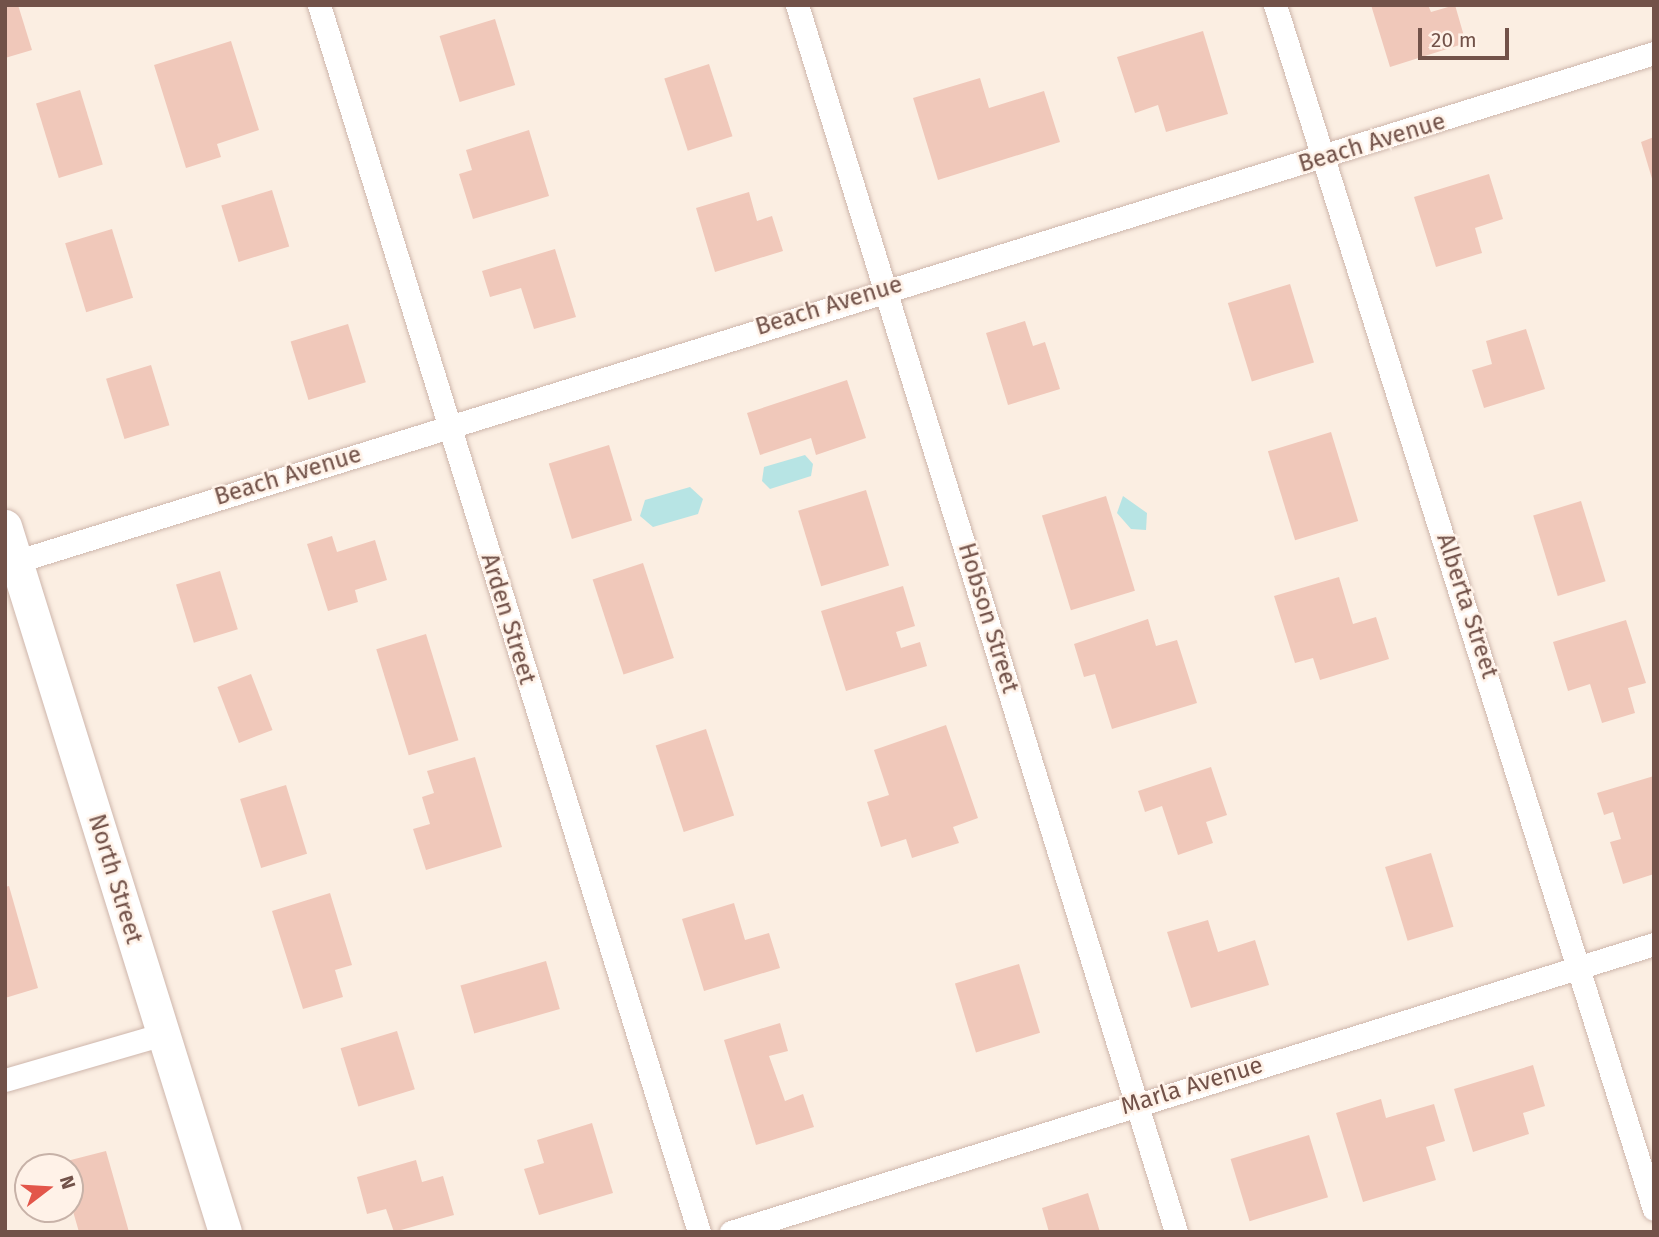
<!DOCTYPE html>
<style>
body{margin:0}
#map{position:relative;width:1659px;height:1237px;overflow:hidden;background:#fbeee2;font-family:"Fira Sans",sans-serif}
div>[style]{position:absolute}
.water>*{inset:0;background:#b7e4e4}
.building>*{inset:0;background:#f0c8ba;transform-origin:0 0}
.roads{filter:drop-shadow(0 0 2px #ceb6ac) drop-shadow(0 0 2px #ceb6ac)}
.street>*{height:23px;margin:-11.5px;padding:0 11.5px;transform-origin:11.5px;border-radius:11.5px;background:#fff}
.secondary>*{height:33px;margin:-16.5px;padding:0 16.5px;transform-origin:16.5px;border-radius:16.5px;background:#fff}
span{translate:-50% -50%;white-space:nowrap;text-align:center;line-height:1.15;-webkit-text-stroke:5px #fff2e8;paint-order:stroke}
.street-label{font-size:24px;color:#725249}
.frame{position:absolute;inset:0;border:7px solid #725249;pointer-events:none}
.north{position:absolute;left:14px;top:1153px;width:70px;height:70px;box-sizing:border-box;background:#fff2e8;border:2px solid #c7b2a8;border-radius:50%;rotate:73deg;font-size:19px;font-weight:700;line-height:28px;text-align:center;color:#725249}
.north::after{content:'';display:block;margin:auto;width:24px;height:32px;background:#e3564a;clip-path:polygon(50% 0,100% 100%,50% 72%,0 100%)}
.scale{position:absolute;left:1418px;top:28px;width:91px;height:32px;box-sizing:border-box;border:4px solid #725249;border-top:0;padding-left:9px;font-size:21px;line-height:24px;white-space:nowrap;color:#725249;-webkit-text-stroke:5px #fff2e8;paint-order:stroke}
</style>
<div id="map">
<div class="water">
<div style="clip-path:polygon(805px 455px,813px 464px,811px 476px,770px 489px,762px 481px,764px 467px)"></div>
<div style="clip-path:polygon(690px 487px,703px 499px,698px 514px,653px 527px,640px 516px,645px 500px)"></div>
<div style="clip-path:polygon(1123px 496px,1147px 513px,1146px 530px,1131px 529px,1117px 513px)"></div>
</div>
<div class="building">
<div style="clip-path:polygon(5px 5px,18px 5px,32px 50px,5px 58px)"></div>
<div style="clip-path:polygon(1371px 5px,1428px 5px,1431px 12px,1455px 5px,1466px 43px,1390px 67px)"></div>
<div style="left:495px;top:19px;width:69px;height:58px;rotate:73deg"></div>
<div style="clip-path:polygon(1203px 31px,1228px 114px,1166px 132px,1158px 105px,1135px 113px,1117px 57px)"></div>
<div style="clip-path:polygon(231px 41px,259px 130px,217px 144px,221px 157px,186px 168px,154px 65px)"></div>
<div style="left:709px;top:64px;width:76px;height:47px;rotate:72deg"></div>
<div style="clip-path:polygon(980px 78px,989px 108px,1044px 91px,1060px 142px,938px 180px,913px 98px)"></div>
<div style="left:80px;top:90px;width:78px;height:46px;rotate:73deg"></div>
<div style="clip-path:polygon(529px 130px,549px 196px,473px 219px,459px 174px,472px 170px,466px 150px)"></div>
<div style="clip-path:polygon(1654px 137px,1654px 182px,1653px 182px,1641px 142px)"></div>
<div style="clip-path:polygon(1489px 174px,1503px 219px,1475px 228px,1482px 253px,1436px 267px,1414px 197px)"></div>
<div style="left:272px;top:190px;width:59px;height:53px;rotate:73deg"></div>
<div style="clip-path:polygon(749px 192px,757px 221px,772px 216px,783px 251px,715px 272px,696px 208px)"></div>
<div style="left:112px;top:229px;width:72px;height:49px;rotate:73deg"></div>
<div style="clip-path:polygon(555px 249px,576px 317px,534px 329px,521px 288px,490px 297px,482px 271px)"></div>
<div style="left:1290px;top:284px;width:82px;height:65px;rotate:73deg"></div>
<div style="clip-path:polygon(1025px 321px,1033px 346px,1045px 342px,1060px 389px,1008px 405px,986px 333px)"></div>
<div style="left:348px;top:324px;width:61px;height:60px;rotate:73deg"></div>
<div style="clip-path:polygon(1526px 329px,1545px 389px,1484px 408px,1472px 370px,1492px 364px,1486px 341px)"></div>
<div style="left:151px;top:365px;width:63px;height:47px;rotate:73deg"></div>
<div style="clip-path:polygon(847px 380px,866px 438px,816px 455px,811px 438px,760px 455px,747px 413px)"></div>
<div style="left:1331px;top:432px;width:93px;height:66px;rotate:73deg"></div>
<div style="left:609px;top:445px;width:79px;height:63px;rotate:73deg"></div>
<div style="left:866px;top:490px;width:79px;height:71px;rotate:73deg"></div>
<div style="left:1106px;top:496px;width:99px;height:67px;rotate:73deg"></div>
<div style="left:1581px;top:501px;width:84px;height:50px;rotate:73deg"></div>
<div style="clip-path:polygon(332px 536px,337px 552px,375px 540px,387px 580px,355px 590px,358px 602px,328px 611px,307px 544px)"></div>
<div style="left:643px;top:563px;width:100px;height:53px;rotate:72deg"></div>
<div style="left:220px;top:571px;width:61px;height:46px;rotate:73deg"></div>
<div style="clip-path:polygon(1339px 577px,1353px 624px,1376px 617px,1389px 659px,1320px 680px,1313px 658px,1295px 663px,1274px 596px)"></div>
<div style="clip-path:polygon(903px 586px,915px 626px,896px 632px,901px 648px,920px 642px,927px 666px,846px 691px,821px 611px)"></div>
<div style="clip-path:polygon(1148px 619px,1156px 646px,1177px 640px,1197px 703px,1112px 729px,1095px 674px,1084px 677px,1074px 644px)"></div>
<div style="clip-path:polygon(1626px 620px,1646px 683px,1628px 688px,1635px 713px,1602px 723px,1590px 684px,1568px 691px,1553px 642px)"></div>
<div style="left:426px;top:634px;width:111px;height:52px;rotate:73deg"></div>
<div style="left:251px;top:674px;width:60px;height:36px;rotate:69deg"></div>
<div style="clip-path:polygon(946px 725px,978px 818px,953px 827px,959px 843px,912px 858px,906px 839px,881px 847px,867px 802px,889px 795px,874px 750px)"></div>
<div style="left:706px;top:729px;width:91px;height:53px;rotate:72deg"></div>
<div style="clip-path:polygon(475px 757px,502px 847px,426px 870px,413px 829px,430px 824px,422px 797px,434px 793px,427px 771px)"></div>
<div style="clip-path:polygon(1211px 767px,1227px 815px,1206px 822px,1213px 843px,1178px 855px,1162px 806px,1145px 812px,1138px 791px)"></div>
<div style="clip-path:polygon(1654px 776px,1654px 874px,1623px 884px,1610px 842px,1621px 839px,1613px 812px,1604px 815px,1597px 793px)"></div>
<div style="left:286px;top:785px;width:72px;height:48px;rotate:73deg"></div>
<div style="left:1431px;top:853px;width:77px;height:48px;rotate:73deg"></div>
<div style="clip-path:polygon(9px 886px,38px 988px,5px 998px,5px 887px)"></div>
<div style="clip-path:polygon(330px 893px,352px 965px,335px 970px,343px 997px,303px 1009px,272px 911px)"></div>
<div style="clip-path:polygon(734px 903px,745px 940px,769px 933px,780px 968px,704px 991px,682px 919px)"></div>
<div style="clip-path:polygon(1208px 920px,1218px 952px,1255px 940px,1269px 985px,1191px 1008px,1167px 932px)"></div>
<div style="left:546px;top:961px;width:50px;height:89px;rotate:74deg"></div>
<div style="left:1019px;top:964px;width:72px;height:67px;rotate:73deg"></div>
<div style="clip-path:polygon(780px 1023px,788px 1051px,769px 1056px,785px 1101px,803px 1094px,814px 1127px,756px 1145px,724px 1040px)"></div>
<div style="left:397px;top:1031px;width:61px;height:59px;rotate:73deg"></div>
<div style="clip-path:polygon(1533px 1065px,1545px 1106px,1523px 1113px,1529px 1134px,1473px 1152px,1454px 1089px)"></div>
<div style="clip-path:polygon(1381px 1099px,1386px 1118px,1434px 1104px,1445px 1141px,1426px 1147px,1436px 1180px,1363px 1202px,1336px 1113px)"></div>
<div style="clip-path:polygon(592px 1123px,613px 1193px,539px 1215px,524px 1169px,544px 1163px,537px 1140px)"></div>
<div style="left:1309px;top:1135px;width:65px;height:82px;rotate:73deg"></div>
<div style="clip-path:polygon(106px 1151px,129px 1232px,79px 1232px,70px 1201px,70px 1167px,59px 1163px)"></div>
<div style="clip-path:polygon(416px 1160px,422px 1182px,443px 1176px,454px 1215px,394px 1232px,386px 1209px,367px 1214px,357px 1177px)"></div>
<div style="clip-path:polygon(1088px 1193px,1100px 1232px,1049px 1232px,1042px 1208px)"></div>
</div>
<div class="roads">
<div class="street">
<div style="left:319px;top:5px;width:1284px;rotate:72.79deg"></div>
<div style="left:797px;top:5px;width:1284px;rotate:72.83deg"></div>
<div style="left:1275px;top:5px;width:1262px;rotate:72.53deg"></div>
<div style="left:5px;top:565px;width:1727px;rotate:-17.25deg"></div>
<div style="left:5px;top:1080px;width:165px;rotate:-16.2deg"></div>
<div style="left:731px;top:1232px;width:967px;rotate:-17.33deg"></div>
</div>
<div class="secondary">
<div style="left:5px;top:526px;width:739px;rotate:72.69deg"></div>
</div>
</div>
<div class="street-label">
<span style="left:1372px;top:143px;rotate:-17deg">Beach Avenue</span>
<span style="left:829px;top:306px;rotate:-17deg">Beach Avenue</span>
<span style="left:288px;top:476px;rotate:-17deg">Beach Avenue</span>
<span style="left:1467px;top:606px;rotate:72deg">Alberta Street</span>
<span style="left:988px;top:618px;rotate:73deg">Hobson Street</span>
<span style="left:508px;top:619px;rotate:73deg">Arden Street</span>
<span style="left:115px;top:879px;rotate:73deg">North Street</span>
<span style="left:1192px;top:1086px;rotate:-17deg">Marla Avenue</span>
</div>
<div class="frame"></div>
<div class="north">N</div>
<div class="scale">20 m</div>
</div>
